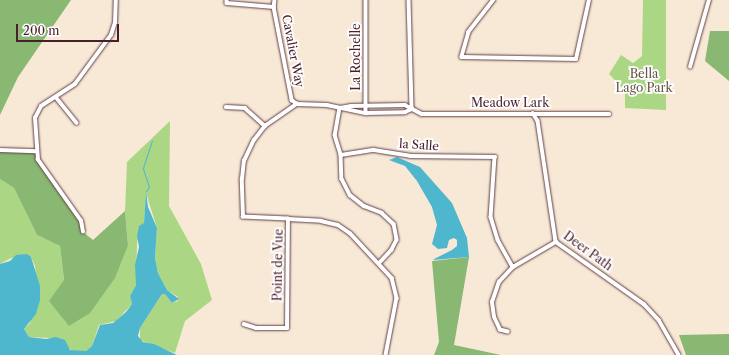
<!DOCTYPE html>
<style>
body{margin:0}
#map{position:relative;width:729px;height:355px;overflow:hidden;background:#f7e9d6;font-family:"Libre Caslon Text",serif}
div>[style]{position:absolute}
.green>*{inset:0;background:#abd784}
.forest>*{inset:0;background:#88b872}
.water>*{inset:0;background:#4fb7cd}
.stream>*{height:1px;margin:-0.5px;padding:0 0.5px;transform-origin:0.5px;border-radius:0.5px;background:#4fb7cd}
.roads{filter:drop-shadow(0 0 1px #643d45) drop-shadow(0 0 1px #643d45)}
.minor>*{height:3.5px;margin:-1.75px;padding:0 1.75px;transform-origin:1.75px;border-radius:1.75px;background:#fff}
span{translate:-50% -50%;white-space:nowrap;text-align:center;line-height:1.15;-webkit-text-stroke:3.5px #fff;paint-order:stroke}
.street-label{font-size:12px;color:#4a1f2b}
.park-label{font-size:12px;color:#675646}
.scale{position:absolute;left:16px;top:24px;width:103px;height:18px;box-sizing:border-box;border:2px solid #4a1f2b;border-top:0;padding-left:5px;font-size:12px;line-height:14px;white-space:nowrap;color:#4a1f2b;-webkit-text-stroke:3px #fff;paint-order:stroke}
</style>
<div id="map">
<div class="green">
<div style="clip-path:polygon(643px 0,666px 0,666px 110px,625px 108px,625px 91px,609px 74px,621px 55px,633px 63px,642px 56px)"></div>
<div style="clip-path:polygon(170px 121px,169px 206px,201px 264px,212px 300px,185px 321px,175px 353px,140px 340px,140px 328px,162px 294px,165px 294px,172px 303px,178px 301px,178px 297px,167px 290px,158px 273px,155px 258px,157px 228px,146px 193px,144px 223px,137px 242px,136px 285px,130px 296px,132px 304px,116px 321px,99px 325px,92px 346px,86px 351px,75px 352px,51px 338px,29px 337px,24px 329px,30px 323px,36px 277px,35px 266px,31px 257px,11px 258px,0 264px,0 179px,14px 188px,37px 235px,60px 246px,64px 281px,128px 245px,125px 211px,127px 162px)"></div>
</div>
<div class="forest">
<div style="clip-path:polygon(0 0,71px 0,18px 77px,0 115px)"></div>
<div style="clip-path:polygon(710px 31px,729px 31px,729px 81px,705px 61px)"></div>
<div style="clip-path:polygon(0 150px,36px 151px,38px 160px,81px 221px,83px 232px,93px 240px,125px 211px,128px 245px,115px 278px,90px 313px,69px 326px,49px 301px,64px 280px,60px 246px,37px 235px,14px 188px,0 179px)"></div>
<div style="clip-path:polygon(469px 257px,454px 345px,501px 355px,434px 355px,439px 342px,432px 261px)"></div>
<div style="clip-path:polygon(729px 334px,729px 355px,686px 355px,679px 335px)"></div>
</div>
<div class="water">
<div style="clip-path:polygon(397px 157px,420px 167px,452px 203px,467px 238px,469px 257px,432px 260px,452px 250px,457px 246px,457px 240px,454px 238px,449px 240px,447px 248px,438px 249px,432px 244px,437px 225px,432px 207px,417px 181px,405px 166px,389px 160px)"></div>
<div style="clip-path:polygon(146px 191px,148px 207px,157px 228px,155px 258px,158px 273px,167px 290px,179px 299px,172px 303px,165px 294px,162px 294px,140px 328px,138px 336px,143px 342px,154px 344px,177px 355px,0 355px,0 264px,10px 261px,16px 255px,27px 254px,31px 257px,40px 286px,40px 300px,36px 314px,24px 329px,29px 337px,46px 339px,56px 337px,65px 340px,70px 350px,86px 351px,92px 346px,100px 325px,113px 323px,126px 312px,132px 304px,130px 296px,136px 285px,135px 265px,139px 247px,137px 236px,139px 226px,144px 223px)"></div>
</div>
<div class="stream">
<div style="left:146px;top:191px;width:5px;rotate:-53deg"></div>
<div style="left:149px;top:187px;width:20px;rotate:-108deg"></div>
<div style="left:143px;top:168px;width:29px;rotate:-72deg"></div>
</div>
<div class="roads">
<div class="minor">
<div style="left:227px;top:0;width:3px;rotate:90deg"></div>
<div style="left:227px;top:3px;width:47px;rotate:4.9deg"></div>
<div style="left:275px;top:0;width:7px;rotate:98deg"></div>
<div style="left:274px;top:7px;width:95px;rotate:79deg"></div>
<div style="left:292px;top:100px;width:6px;rotate:39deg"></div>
<div style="left:366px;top:0;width:113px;rotate:90deg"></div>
<div style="left:409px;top:0;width:109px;rotate:88.4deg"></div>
<div style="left:494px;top:0;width:41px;rotate:128deg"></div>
<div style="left:469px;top:32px;width:26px;rotate:106deg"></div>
<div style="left:462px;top:57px;width:114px;rotate:1deg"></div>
<div style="left:576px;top:59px;width:60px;rotate:-77.6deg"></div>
<div style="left:690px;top:67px;width:70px;rotate:-74.2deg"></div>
<div style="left:56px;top:97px;width:33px;rotate:51deg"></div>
<div style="left:297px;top:104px;width:30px;rotate:2deg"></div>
<div style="left:327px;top:105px;width:40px;rotate:12deg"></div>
<div style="left:366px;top:113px;width:39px;rotate:-1deg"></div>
<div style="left:405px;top:112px;width:8px;rotate:-23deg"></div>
<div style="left:226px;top:107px;width:19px;rotate:3deg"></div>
<div style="left:245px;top:108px;width:27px;rotate:42deg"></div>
<div style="left:340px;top:108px;width:11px;rotate:-10deg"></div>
<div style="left:351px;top:106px;width:54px;rotate:-1.1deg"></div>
<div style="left:405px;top:105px;width:19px;rotate:28deg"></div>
<div style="left:422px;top:114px;width:187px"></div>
<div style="left:340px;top:108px;width:27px;rotate:100deg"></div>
<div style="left:335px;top:135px;width:21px;rotate:73deg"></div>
<div style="left:341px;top:155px;width:24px;rotate:88deg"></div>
<div style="left:342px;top:179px;width:18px;rotate:63deg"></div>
<div style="left:350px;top:195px;width:18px;rotate:38deg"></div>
<div style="left:364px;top:206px;width:19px;rotate:21deg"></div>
<div style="left:382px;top:213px;width:16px;rotate:43deg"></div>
<div style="left:394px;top:224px;width:16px;rotate:79deg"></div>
<div style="left:397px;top:240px;width:11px;rotate:117deg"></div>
<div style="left:392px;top:250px;width:18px;rotate:133deg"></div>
<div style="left:533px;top:113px;width:9px;rotate:58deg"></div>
<div style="left:538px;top:121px;width:122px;rotate:81.5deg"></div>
<div style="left:556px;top:242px;width:108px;rotate:35.2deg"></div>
<div style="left:644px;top:304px;width:22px;rotate:47deg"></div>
<div style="left:659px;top:320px;width:40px;rotate:60.3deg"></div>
<div style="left:0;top:150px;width:36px;rotate:2deg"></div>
<div style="left:341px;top:155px;width:33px;rotate:-9deg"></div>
<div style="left:374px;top:150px;width:36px;rotate:9deg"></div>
<div style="left:410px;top:156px;width:85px;rotate:0.7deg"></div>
<div style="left:495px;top:157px;width:60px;rotate:93.8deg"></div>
<div style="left:491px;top:217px;width:24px;rotate:73deg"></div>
<div style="left:498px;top:240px;width:31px;rotate:61deg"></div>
<div style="left:288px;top:219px;width:33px;rotate:3deg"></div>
<div style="left:321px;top:221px;width:17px;rotate:13deg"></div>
<div style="left:338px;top:225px;width:14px;rotate:34deg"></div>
<div style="left:350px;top:233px;width:62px;rotate:47deg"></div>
<div style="left:392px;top:278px;width:21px;rotate:76deg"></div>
<div style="left:397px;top:298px;width:58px;rotate:100.9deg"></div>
<div style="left:83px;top:232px;width:11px;rotate:-100deg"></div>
<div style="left:81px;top:221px;width:75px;rotate:-125.2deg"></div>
<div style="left:38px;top:160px;width:42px;rotate:-94.1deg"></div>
<div style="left:35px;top:118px;width:13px;rotate:-63deg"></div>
<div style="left:41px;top:106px;width:40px;rotate:-32.9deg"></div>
<div style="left:75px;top:84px;width:61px;rotate:-53.7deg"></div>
<div style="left:111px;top:35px;width:13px;rotate:-72deg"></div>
<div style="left:115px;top:23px;width:23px;rotate:-88deg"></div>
<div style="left:244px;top:324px;width:13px;rotate:18deg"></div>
<div style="left:256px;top:328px;width:31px"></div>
<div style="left:287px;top:328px;width:109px;rotate:-89.5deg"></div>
<div style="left:288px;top:219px;width:45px;rotate:-177.5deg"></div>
<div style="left:243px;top:217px;width:38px;rotate:-92deg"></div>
<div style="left:242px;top:179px;width:18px;rotate:-84deg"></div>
<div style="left:244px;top:161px;width:23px;rotate:-65deg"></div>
<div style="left:254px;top:140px;width:18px;rotate:-52deg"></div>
<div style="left:265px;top:126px;width:39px;rotate:-35deg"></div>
<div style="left:508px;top:332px;width:8px;rotate:-166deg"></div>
<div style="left:500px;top:330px;width:14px;rotate:-115deg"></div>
<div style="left:494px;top:317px;width:15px;rotate:-98deg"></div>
<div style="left:492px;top:302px;width:21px;rotate:-71deg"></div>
<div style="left:499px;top:282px;width:21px;rotate:-47deg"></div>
<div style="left:513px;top:267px;width:50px;rotate:-30.2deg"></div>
</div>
</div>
<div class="street-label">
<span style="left:293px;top:51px;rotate:79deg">Cavalier Way</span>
<span style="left:356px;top:57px;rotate:-90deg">La Rochelle</span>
<span style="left:510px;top:103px">Meadow Lark</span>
<span style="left:419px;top:145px;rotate:4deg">la Salle</span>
<span style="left:588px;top:251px;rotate:36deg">Deer Path</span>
<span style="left:278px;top:265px;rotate:-89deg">Point de Vue</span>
</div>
<div class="park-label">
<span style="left:644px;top:81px">Bella<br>Lago Park</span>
</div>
<div class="scale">200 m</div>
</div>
